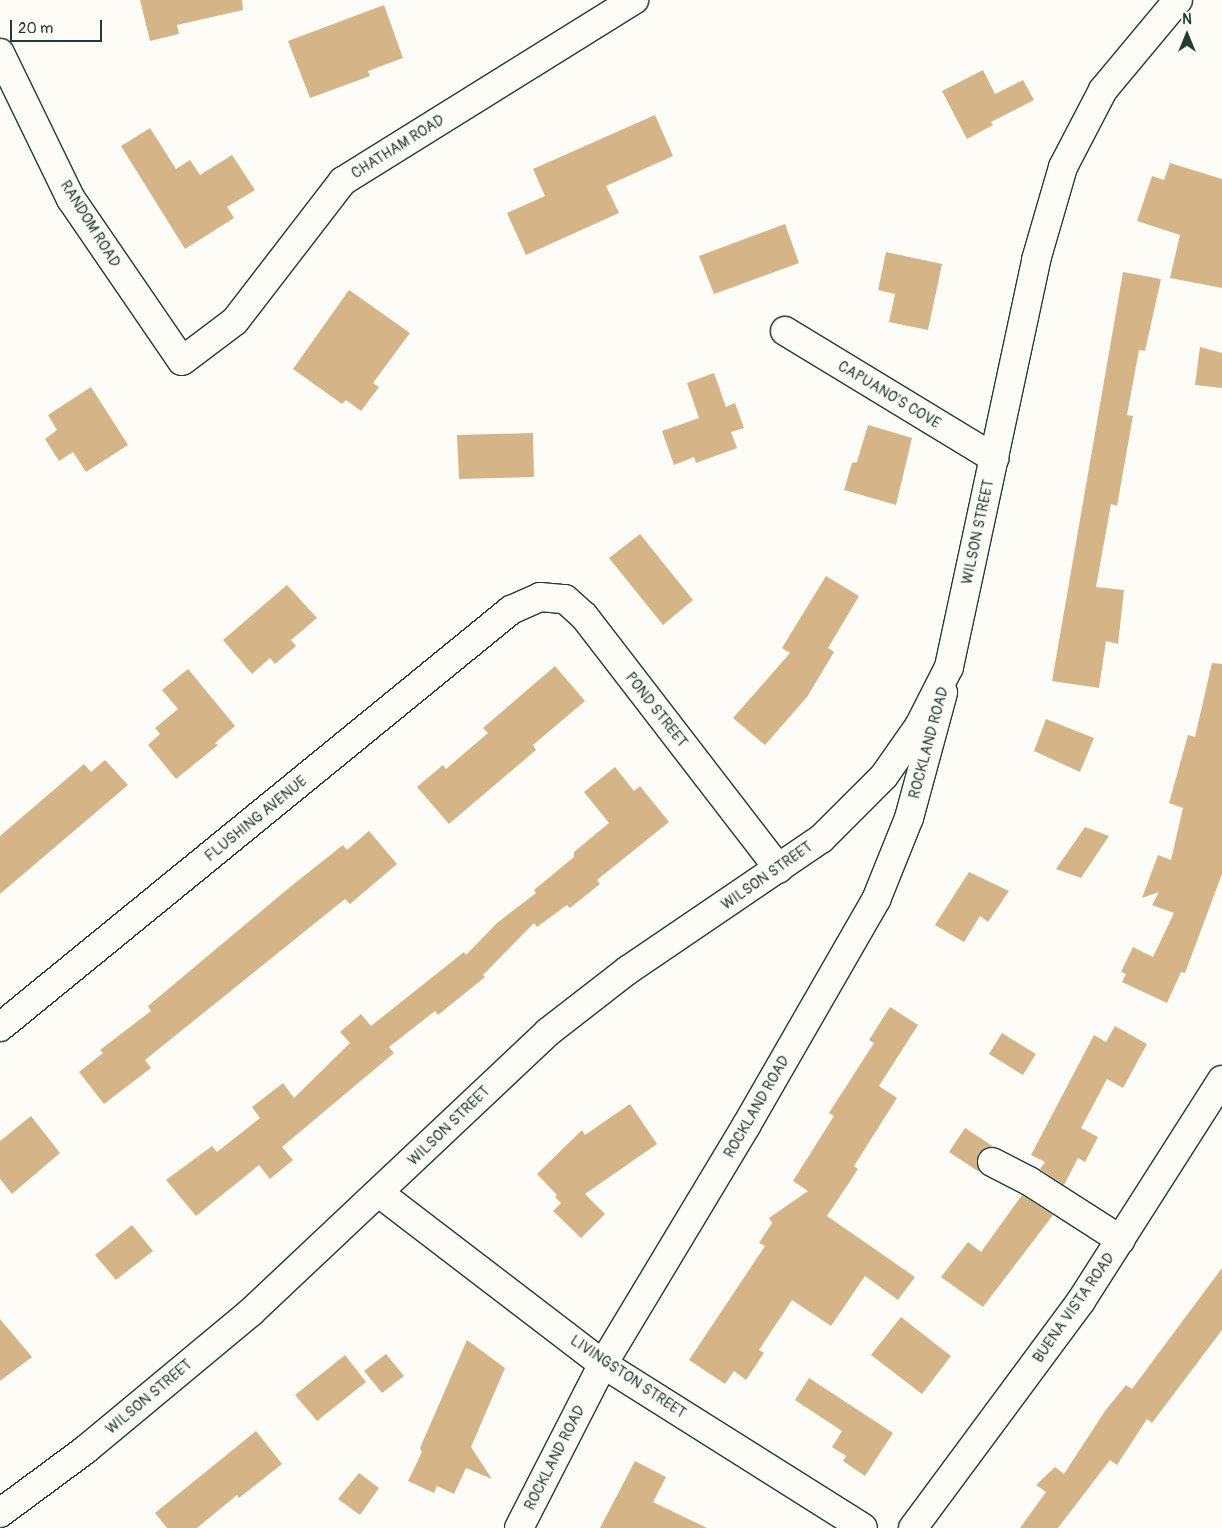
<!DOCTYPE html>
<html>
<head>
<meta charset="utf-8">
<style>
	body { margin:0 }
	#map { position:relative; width:1222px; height:1528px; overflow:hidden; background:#fdfcf7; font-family:Pangolin,sans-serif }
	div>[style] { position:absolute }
	.building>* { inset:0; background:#d5b588 }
	.roads { filter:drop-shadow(1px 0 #1f3d34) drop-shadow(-1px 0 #1f3d34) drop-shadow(0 1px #1f3d34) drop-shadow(0 -1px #1f3d34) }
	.minor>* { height:28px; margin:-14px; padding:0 14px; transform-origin:14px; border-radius:14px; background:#fdfcf7 }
	.major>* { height:28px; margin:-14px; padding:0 14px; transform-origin:14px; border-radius:14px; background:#fdfcf7 }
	span { translate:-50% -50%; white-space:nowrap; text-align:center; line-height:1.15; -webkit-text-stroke:4.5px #fdfcf7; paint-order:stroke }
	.street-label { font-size:15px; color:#1f3d34 }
	.north { position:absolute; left:1162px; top:10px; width:50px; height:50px; -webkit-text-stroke:4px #fdfcf7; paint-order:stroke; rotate:0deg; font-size:14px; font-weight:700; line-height:20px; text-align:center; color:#1f3d34 }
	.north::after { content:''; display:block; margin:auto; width:18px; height:22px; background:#1f3d34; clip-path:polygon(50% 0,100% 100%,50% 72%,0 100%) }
	.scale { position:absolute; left:10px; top:20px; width:92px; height:22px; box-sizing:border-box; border:2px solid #1f3d34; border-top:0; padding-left:6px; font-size:15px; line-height:18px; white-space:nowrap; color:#1f3d34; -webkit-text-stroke:4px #fdfcf7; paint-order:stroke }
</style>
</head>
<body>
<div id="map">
	<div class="building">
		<i style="clip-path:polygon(140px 0,242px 0,243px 10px,177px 25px,179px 34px,150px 41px)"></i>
		<i style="clip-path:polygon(384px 5px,403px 58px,368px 71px,370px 76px,310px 98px,288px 41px)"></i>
		<i style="clip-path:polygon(983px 70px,995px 94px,1023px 80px,1034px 100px,991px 122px,993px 125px,967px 139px,942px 91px)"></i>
		<i style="clip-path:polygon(655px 115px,673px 156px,606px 186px,619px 213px,526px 255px,507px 213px,545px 196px,533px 169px)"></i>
		<i style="clip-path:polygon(150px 128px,176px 169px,190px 160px,200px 175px,232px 155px,255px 190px,227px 207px,234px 218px,185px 249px,121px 146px)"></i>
		<i style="clip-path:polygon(1170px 163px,1222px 179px,1222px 288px,1170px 278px,1180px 235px,1137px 221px,1152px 176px,1164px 180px)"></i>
		<i style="clip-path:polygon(785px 224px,799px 263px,714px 294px,699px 256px)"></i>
		<i style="clip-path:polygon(886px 252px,942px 264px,928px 330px,889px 322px,895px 294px,878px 290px)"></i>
		<i style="clip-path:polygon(1123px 272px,1161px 279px,1145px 351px,1139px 350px,1127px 415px,1133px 416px,1117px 506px,1111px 504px,1096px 587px,1124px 590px,1118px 644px,1106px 641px,1099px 688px,1052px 681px)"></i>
		<i style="clip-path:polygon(349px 290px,410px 333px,373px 383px,379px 387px,361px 411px,346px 400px,342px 404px,293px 369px)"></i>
		<i style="clip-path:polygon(1200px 347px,1222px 353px,1222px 388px,1195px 385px)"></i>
		<i style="clip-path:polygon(714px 373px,726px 407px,735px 403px,744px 428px,731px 432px,737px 448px,696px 463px,694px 457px,674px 465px,662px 431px,699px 418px,687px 383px)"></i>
		<i style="clip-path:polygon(91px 387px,128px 445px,86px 472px,73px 452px,59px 461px,45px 439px,57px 430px,48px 415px)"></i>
		<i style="clip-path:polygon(868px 425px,912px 438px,896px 505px,844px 490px,852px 463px,857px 462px)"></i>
		<i style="clip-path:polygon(533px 433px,534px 477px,459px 479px,457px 435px)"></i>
		<i style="clip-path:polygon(640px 534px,693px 600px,663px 625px,609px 558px)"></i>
		<i style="clip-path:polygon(826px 576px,859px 596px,828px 648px,834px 652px,807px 697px,765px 745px,733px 718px,790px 653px,782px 648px)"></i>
		<i style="clip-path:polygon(287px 585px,317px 618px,291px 640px,296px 646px,275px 664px,270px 658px,252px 674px,223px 640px)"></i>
		<i style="clip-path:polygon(1212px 663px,1222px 664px,1222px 874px,1185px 973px,1181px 972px,1167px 1003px,1122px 982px,1126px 974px,1121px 972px,1133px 947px,1153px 957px,1174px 913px,1152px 905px,1159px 892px,1142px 898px,1158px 855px,1171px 860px,1183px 808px,1169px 803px,1188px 735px,1195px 737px)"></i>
		<i style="clip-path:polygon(555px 666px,585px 701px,533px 745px,536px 750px,449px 824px,417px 787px,443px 765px,446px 769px,488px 733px,483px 728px)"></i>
		<i style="clip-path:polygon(188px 669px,235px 726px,215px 743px,218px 745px,176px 779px,148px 745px,160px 734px,155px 728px,178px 709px,162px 690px)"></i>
		<i style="clip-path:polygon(1046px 719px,1094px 738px,1080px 772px,1034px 751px)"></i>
		<i style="clip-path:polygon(105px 760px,128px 785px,0 894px,0 836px,84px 764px,91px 772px)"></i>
		<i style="clip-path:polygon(615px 767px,634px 791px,640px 786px,669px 822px,597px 880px,600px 884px,570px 908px,567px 905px,537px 927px,534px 923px,483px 975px,485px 977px,438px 1015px,435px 1011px,389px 1047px,394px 1053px,282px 1147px,293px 1160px,270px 1179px,259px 1165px,196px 1216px,166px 1180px,212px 1146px,217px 1152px,260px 1118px,252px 1107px,283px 1083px,294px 1098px,350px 1043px,340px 1032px,361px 1014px,371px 1026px,464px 952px,466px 955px,497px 923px,536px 893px,534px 890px,574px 857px,574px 852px,609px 823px,584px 792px)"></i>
		<i style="clip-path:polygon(1085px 827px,1109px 836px,1081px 878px,1056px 869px)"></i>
		<i style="clip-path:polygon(369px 831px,397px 864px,350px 904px,345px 899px,145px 1060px,151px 1068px,104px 1104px,79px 1072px,103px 1053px,100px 1050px,151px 1011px,148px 1006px,290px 887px,343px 845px,347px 850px)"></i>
		<i style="clip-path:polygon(969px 872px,1009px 891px,988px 922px,980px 916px,964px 942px,935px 925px)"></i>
		<i style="clip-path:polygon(890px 1007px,918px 1025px,879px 1086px,897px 1098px,854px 1166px,858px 1169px,827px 1216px,915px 1277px,898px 1300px,865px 1276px,831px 1326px,792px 1300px,759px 1350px,764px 1353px,746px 1380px,734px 1371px,725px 1384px,689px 1360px,765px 1246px,759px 1243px,772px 1223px,769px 1218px,808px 1191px,793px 1181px,834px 1116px,829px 1113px,874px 1043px,869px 1040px)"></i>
		<i style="clip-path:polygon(1115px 1026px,1147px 1044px,1123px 1088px,1107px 1079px,1081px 1128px,1098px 1137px,1085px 1162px,1078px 1158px,1064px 1185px,1040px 1169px,1045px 1162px,1031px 1155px,1094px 1035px,1106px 1042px)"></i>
		<i style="clip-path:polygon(1002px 1033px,1036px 1054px,1023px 1075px,989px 1054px)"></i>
		<i style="clip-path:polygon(630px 1104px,657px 1144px,585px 1194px,605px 1214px,581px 1238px,553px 1211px,561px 1203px,555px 1197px,557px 1195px,537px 1174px,582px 1130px,585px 1135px)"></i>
		<i style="clip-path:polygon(31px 1116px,60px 1153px,12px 1194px,0 1179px,0 1141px)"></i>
		<i style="clip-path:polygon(965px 1128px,994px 1147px,984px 1149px,978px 1154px,979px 1172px,949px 1152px)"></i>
		<i style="clip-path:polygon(1022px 1195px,1053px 1215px,983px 1307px,941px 1277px,968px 1242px,981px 1252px)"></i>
		<i style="clip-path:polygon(132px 1225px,153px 1251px,116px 1280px,95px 1255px)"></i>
		<i style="clip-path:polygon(1222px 1268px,1222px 1330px,1152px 1423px,1147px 1419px,1117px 1465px,1110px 1460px,1058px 1528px,1020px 1528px,1046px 1492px,1036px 1485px,1055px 1467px,1064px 1474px,1105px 1411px,1126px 1385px,1132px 1389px)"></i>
		<i style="clip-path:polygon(901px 1317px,951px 1356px,922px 1394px,871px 1355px)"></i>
		<i style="clip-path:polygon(0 1319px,32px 1357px,0 1381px)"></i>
		<i style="clip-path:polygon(467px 1340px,505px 1368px,471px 1447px,492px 1479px,466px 1468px,454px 1494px,437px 1486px,434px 1493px,408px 1481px,422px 1452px,420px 1448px)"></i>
		<i style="clip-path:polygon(386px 1354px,404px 1376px,382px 1393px,364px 1371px)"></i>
		<i style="clip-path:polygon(345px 1355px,366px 1382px,317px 1421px,295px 1395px)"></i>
		<i style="clip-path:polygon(809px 1378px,893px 1433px,865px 1476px,843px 1461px,846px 1456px,832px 1447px,842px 1431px,795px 1400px)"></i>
		<i style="clip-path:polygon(256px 1431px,282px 1464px,239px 1498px,237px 1495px,197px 1528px,167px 1528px,155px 1513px)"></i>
		<i style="clip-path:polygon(635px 1461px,666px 1477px,653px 1502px,707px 1528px,600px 1528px)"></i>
		<i style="clip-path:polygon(359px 1473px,379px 1488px,360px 1515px,338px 1499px)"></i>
	</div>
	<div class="roads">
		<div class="minor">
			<i style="left:0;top:53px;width:162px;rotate:64.1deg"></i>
			<i style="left:71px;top:199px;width:196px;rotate:55.6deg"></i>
			<i style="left:182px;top:361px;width:66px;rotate:-37deg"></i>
			<i style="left:235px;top:321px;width:177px;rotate:-52.4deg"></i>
			<i style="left:343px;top:181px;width:343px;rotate:-31.9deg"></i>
			<i style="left:785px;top:331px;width:245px;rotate:31.3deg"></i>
			<i style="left:0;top:1027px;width:660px;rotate:-39.22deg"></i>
			<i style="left:511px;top:610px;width:32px;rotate:-24deg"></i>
			<i style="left:540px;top:597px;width:25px;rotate:5deg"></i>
			<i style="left:565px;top:599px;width:25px;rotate:42deg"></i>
			<i style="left:584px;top:616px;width:319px;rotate:52.4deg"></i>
			<i style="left:992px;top:1162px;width:42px;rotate:27.2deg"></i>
			<i style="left:1029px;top:1181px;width:109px;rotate:32.7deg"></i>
			<i style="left:379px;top:1193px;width:282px;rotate:37.4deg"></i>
			<i style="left:603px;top:1364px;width:307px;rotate:32.2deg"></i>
			<i style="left:519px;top:1528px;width:184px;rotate:-62.9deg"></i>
			<i style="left:603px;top:1364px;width:278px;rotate:-59deg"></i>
			<i style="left:746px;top:1126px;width:261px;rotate:-60.1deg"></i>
			<i style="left:876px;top:900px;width:88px;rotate:-68.1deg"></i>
			<i style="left:909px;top:818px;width:130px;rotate:-74.8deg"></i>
			<i style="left:913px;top:1528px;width:282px;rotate:-53.5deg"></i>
			<i style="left:1081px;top:1301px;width:262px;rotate:-57.5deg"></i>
		</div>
		<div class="major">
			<i style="left:0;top:1513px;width:106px;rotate:-36.5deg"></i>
			<i style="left:85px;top:1450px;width:216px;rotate:-39.7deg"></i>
			<i style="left:251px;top:1312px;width:408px;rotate:-43.3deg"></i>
			<i style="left:548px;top:1032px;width:101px;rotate:-37.8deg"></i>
			<i style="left:628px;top:970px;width:233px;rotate:-34.2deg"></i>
			<i style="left:821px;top:839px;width:89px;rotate:-45deg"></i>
			<i style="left:884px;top:776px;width:61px;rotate:-55deg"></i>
			<i style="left:919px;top:726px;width:66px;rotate:-63deg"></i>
			<i style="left:949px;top:667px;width:416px;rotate:-77.9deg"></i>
			<i style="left:1036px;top:260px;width:97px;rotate:-73.8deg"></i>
			<i style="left:1063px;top:167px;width:87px;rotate:-62.5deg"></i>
			<i style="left:1103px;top:90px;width:117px;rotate:-50.2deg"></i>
		</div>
	</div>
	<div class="street-label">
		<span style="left:398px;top:147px;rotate:-32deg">CHATHAM ROAD</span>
		<span style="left:90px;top:224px;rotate:58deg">RANDOM ROAD</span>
		<span style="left:889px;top:395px;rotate:31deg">CAPUANO'S COVE</span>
		<span style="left:978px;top:532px;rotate:-78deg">WILSON STREET</span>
		<span style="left:656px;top:710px;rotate:52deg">POND STREET</span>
		<span style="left:929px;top:743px;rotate:-75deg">ROCKLAND ROAD</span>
		<span style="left:256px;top:819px;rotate:-39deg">FLUSHING AVENUE</span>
		<span style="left:767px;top:876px;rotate:-35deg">WILSON STREET</span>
		<span style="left:757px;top:1107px;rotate:-60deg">ROCKLAND ROAD</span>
		<span style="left:449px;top:1126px;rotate:-44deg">WILSON STREET</span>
		<span style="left:1074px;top:1308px;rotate:-55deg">BUENA VISTA ROAD</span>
		<span style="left:628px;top:1377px;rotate:34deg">LIVINGSTON STREET</span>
		<span style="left:149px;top:1397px;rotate:-40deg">WILSON STREET</span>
		<span style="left:555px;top:1458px;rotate:-63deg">ROCKLAND ROAD</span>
	</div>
	<div class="north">N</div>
	<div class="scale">20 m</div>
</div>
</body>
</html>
